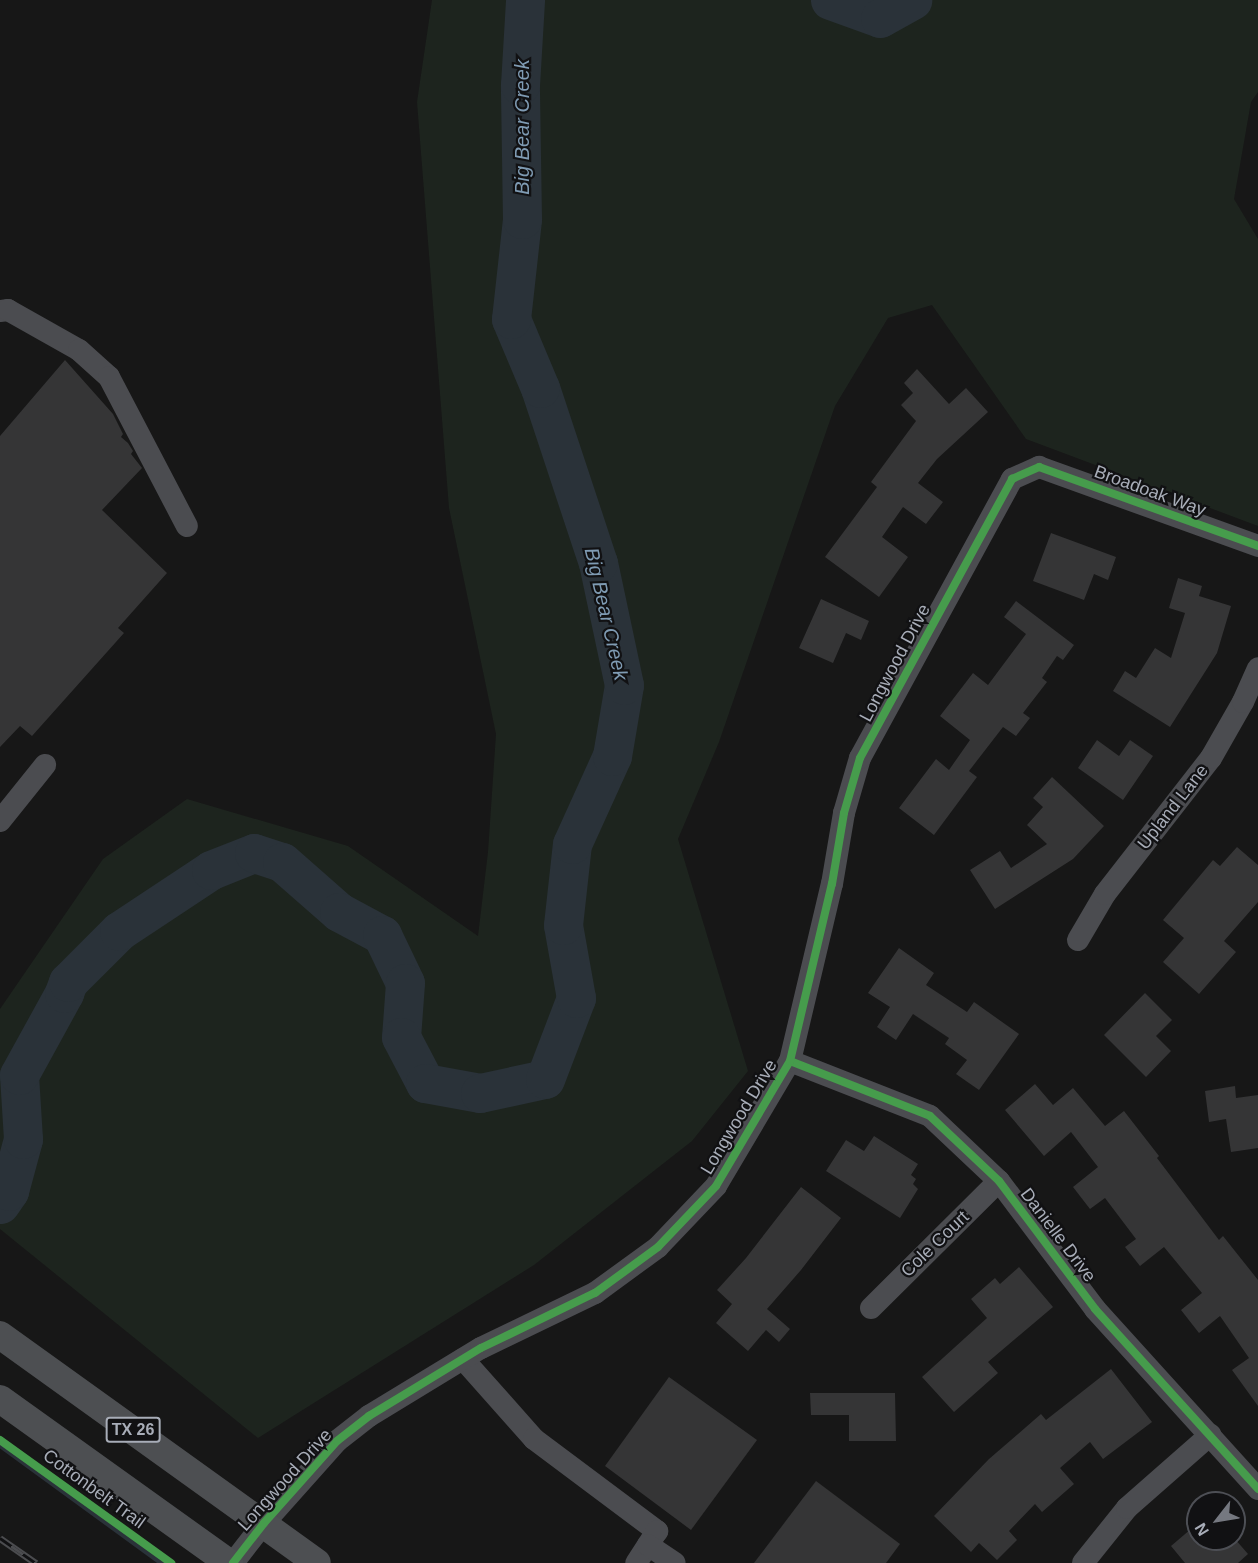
<!DOCTYPE html>
<html>
<head>
<meta charset="utf-8">
<style>
	body { margin:0 }
	#map { position:relative; width:1258px; height:1563px; overflow:hidden; background:#171717; font-family:Arial,sans-serif }
	div>[style] { position:absolute }
	.green>* { inset:0; background:#1d241e }
	.stream>* { height:7px; margin:-3.5px; padding:0 3.5px; transform-origin:3.5px; border-radius:3.5px; background:#2a3239 }
	.river>* { height:39px; margin:-19.5px; padding:0 19.5px; transform-origin:19.5px; border-radius:19.5px; background:#2a3239 }
	.building>* { inset:0; background:#353536 }
	.minor>* { height:22px; margin:-11px; padding:0 11px; transform-origin:11px; border-radius:11px; background:#4b4c50 }
	.major>* { height:28px; margin:-14px; padding:0 14px; transform-origin:14px; border-radius:14px; background:#4d4f52 }
	.rail>* { height:7px; margin-top:-3.5px; transform-origin:0; background:repeating-linear-gradient(90deg,#111113 0 14px,#4b4c4f 0 28px); box-sizing:border-box; border-block:2px solid #4b4c4f }
	.cycleway>* { height:8px; margin:-4px; padding:0 4px; transform-origin:4px; border-radius:4px; background:#469c4c }
	span { translate:-50% -50%; white-space:nowrap; text-align:center; line-height:1.15; -webkit-text-stroke:4.5px #111113; paint-order:stroke }
	.shield-label span { padding:2px 4px; background:#111113; border:2px solid; border-radius:4px; -webkit-text-stroke-width:0 }
	.shield-label { font-size:16px; color:#a8adb8; font-weight:700 }
	.street-label { font-size:18px; color:#a8adb8 }
	.water-label { font-size:20px; color:#7f9bb3; font-style:italic }
	.north { position:absolute; left:1186px; top:1491px; width:60px; height:60px; box-sizing:border-box; background:#111113; border:2px solid #4d4f55; border-radius:50%; rotate:239deg; font-size:16px; font-weight:700; line-height:24px; text-align:center; color:#a8adb8 }
	.north::after { content:''; display:block; margin:auto; width:21px; height:27px; background:#757880; clip-path:polygon(50% 0,100% 100%,50% 72%,0 100%) }
</style>
</head>
<body>
<div id="map">
	<div class="green">
		<i style="clip-path:polygon(432px 0,1258px 0,1258px 92px,1251px 102px,1234px 199px,1258px 239px,1258px 526px,1026px 439px,932px 305px,888px 318px,835px 406px,719px 742px,678px 839px,748px 1071px,692px 1141px,534px 1265px,258px 1438px,0 1229px,0 1009px,103px 859px,187px 799px,348px 846px,478px 936px,488px 852px,496px 734px,449px 508px,417px 102px)"></i>
	</div>
	<div class="stream">
		<i style="left:0;top:1444px;width:202px;rotate:36.1deg"></i>
	</div>
	<div class="river">
		<i style="left:830px;top:0;width:53px;rotate:19.8deg"></i>
		<i style="left:880px;top:18px;width:37px;rotate:-29deg"></i>
		<i style="left:0;top:1204px;width:16px;rotate:-55deg"></i>
		<i style="left:9px;top:1191px;width:54px;rotate:-74.9deg"></i>
		<i style="left:23px;top:1139px;width:64px;rotate:-93.6deg"></i>
		<i style="left:19px;top:1075px;width:94px;rotate:-61.2deg"></i>
		<i style="left:64px;top:993px;width:12px;rotate:-70deg"></i>
		<i style="left:68px;top:982px;width:72px;rotate:-45deg"></i>
		<i style="left:119px;top:931px;width:110px;rotate:-33.5deg"></i>
		<i style="left:211px;top:870px;width:46px;rotate:-21.6deg"></i>
		<i style="left:254px;top:853px;width:29px;rotate:18deg"></i>
		<i style="left:282px;top:862px;width:76px;rotate:41.3deg"></i>
		<i style="left:339px;top:912px;width:49px;rotate:28.1deg"></i>
		<i style="left:382px;top:935px;width:53px;rotate:64.4deg"></i>
		<i style="left:405px;top:983px;width:54px;rotate:94.2deg"></i>
		<i style="left:401px;top:1037px;width:52px;rotate:62.4deg"></i>
		<i style="left:425px;top:1083px;width:56px;rotate:10.3deg"></i>
		<i style="left:480px;top:1093px;width:66px;rotate:-12.2deg"></i>
		<i style="left:545px;top:1079px;width:87px;rotate:-69.1deg"></i>
		<i style="left:576px;top:998px;width:74px;rotate:-100.1deg"></i>
		<i style="left:563px;top:925px;width:81px;rotate:-83.7deg"></i>
		<i style="left:572px;top:844px;width:97px;rotate:-65.6deg"></i>
		<i style="left:612px;top:756px;width:72px;rotate:-80.4deg"></i>
		<i style="left:624px;top:685px;width:125px;rotate:-102deg"></i>
		<i style="left:598px;top:563px;width:184px;rotate:-108.3deg"></i>
		<i style="left:540px;top:388px;width:75px;rotate:-112.8deg"></i>
		<i style="left:511px;top:319px;width:101px;rotate:-83.7deg"></i>
		<i style="left:522px;top:219px;width:134px;rotate:-90.9deg"></i>
		<i style="left:520px;top:85px;width:85px;rotate:-86.6deg"></i>
	</div>
	<div class="building">
		<i style="clip-path:polygon(65px 360px,113px 414px,123px 434px,121px 437px,128px 443px,133px 451px,131px 454px,142px 468px,102px 510px,167px 573px,118px 628px,124px 633px,32px 736px,20px 726px,0 747px,0 436px)"></i>
		<i style="clip-path:polygon(917px 369px,949px 404px,966px 388px,988px 412px,937px 459px,918px 483px,943px 502px,926px 524px,903px 507px,882px 537px,908px 557px,879px 597px,825px 557px,877px 487px,871px 482px,916px 421px,901px 405px,913px 393px,904px 383px)"></i>
		<i style="clip-path:polygon(1051px 533px,1116px 557px,1108px 580px,1094px 574px,1084px 600px,1033px 581px)"></i>
		<i style="clip-path:polygon(1178px 578px,1202px 586px,1199px 596px,1231px 606px,1217px 653px,1170px 727px,1113px 691px,1125px 671px,1136px 678px,1155px 648px,1171px 658px,1185px 613px,1169px 608px)"></i>
		<i style="clip-path:polygon(821px 599px,869px 621px,861px 640px,846px 633px,833px 663px,799px 648px)"></i>
		<i style="clip-path:polygon(1016px 601px,1074px 645px,1063px 660px,1057px 656px,1042px 678px,1047px 682px,1023px 713px,1030px 718px,1016px 736px,1003px 727px,969px 771px,977px 777px,934px 835px,899px 808px,936px 759px,949px 770px,970px 740px,940px 716px,973px 673px,988px 685px,1026px 634px,1004px 617px)"></i>
		<i style="clip-path:polygon(1097px 740px,1119px 756px,1130px 740px,1153px 756px,1123px 800px,1078px 768px)"></i>
		<i style="clip-path:polygon(1052px 777px,1104px 826px,1073px 859px,995px 909px,970px 870px,1000px 851px,1011px 868px,1047px 844px,1027px 825px,1043px 807px,1033px 798px)"></i>
		<i style="clip-path:polygon(1237px 847px,1258px 865px,1258px 902px,1224px 941px,1236px 952px,1199px 994px,1163px 962px,1184px 938px,1163px 920px,1213px 860px,1220px 866px)"></i>
		<i style="clip-path:polygon(899px 948px,934px 973px,926px 985px,967px 1012px,974px 1002px,1019px 1034px,979px 1090px,956px 1074px,967px 1060px,945px 1044px,949px 1038px,913px 1014px,896px 1040px,877px 1027px,890px 1007px,868px 993px)"></i>
		<i style="clip-path:polygon(1145px 993px,1172px 1020px,1156px 1036px,1171px 1051px,1146px 1077px,1104px 1035px)"></i>
		<i style="clip-path:polygon(1035px 1084px,1053px 1105px,1073px 1088px,1105px 1126px,1124px 1111px,1159px 1156px,1157px 1158px,1219px 1240px,1223px 1236px,1258px 1280px,1258px 1406px,1232px 1370px,1249px 1358px,1220px 1316px,1199px 1333px,1181px 1310px,1202px 1293px,1164px 1247px,1140px 1266px,1125px 1247px,1136px 1239px,1105px 1198px,1090px 1209px,1073px 1187px,1098px 1167px,1071px 1132px,1044px 1156px,1005px 1110px)"></i>
		<i style="clip-path:polygon(1235px 1086px,1236px 1098px,1258px 1095px,1258px 1148px,1231px 1152px,1226px 1119px,1209px 1122px,1205px 1091px)"></i>
		<i style="clip-path:polygon(874px 1136px,918px 1164px,911px 1175px,916px 1179px,913px 1184px,918px 1189px,900px 1218px,826px 1171px,846px 1140px,864px 1151px)"></i>
		<i style="clip-path:polygon(801px 1187px,841px 1218px,801px 1270px,767px 1309px,790px 1329px,779px 1342px,766px 1330px,748px 1351px,716px 1323px,732px 1304px,717px 1290px,746px 1258px)"></i>
		<i style="clip-path:polygon(1019px 1267px,1053px 1307px,988px 1362px,998px 1373px,954px 1412px,922px 1377px,987px 1318px,971px 1299px,995px 1278px,1000px 1284px)"></i>
		<i style="clip-path:polygon(1111px 1369px,1152px 1422px,1103px 1459px,1090px 1442px,1060px 1468px,1074px 1484px,1042px 1512px,1035px 1504px,1009px 1531px,1017px 1540px,997px 1560px,979px 1543px,971px 1552px,934px 1516px,989px 1459px,1041px 1414px,1046px 1420px)"></i>
		<i style="clip-path:polygon(669px 1377px,757px 1440px,691px 1530px,605px 1466px)"></i>
		<i style="clip-path:polygon(810px 1393px,895px 1393px,896px 1441px,849px 1441px,849px 1415px,811px 1415px)"></i>
		<i style="clip-path:polygon(816px 1481px,900px 1544px,886px 1563px,754px 1563px)"></i>
		<i style="clip-path:polygon(1198px 1523px,1198px 1539px,1235px 1539px,1248px 1554px,1238px 1563px,1185px 1563px,1171px 1546px)"></i>
	</div>
	<div class="minor">
		<i style="left:0;top:311px;width:8px;rotate:-7deg"></i>
		<i style="left:8px;top:310px;width:81px;rotate:29.4deg"></i>
		<i style="left:79px;top:350px;width:40px;rotate:42deg"></i>
		<i style="left:109px;top:377px;width:168px;rotate:62.4deg"></i>
		<i style="left:0;top:821px;width:72px;rotate:-51.2deg"></i>
		<i style="left:1078px;top:940px;width:53px;rotate:-59.6deg"></i>
		<i style="left:1105px;top:894px;width:172px;rotate:-52.1deg"></i>
		<i style="left:1211px;top:758px;width:64px;rotate:-60.3deg"></i>
		<i style="left:1243px;top:702px;width:37px;rotate:-66deg"></i>
		<i style="left:790px;top:1061px;width:150px;rotate:21.4deg"></i>
		<i style="left:930px;top:1116px;width:95px;rotate:43.3deg"></i>
		<i style="left:999px;top:1181px;width:160px;rotate:53.1deg"></i>
		<i style="left:1095px;top:1309px;width:243px;rotate:47.8deg"></i>
		<i style="left:871px;top:1308px;width:180px;rotate:-44.8deg"></i>
		<i style="left:463px;top:1359px;width:107px;rotate:48.4deg"></i>
		<i style="left:534px;top:1439px;width:154px;rotate:36.8deg"></i>
		<i style="left:657px;top:1531px;width:38px;rotate:123deg"></i>
		<i style="left:648px;top:1545px;width:32px;rotate:34deg"></i>
		<i style="left:233px;top:1563px;width:51px;rotate:-52.2deg"></i>
		<i style="left:264px;top:1523px;width:110px;rotate:-48.3deg"></i>
		<i style="left:337px;top:1441px;width:41px;rotate:-38deg"></i>
		<i style="left:369px;top:1416px;width:131px;rotate:-31.3deg"></i>
		<i style="left:481px;top:1348px;width:127px;rotate:-25.8deg"></i>
		<i style="left:595px;top:1293px;width:78px;rotate:-36.1deg"></i>
		<i style="left:658px;top:1247px;width:84px;rotate:-46.4deg"></i>
		<i style="left:716px;top:1186px;width:145px;rotate:-59.4deg"></i>
		<i style="left:790px;top:1061px;width:182px;rotate:-76.7deg"></i>
		<i style="left:832px;top:884px;width:72px;rotate:-80.4deg"></i>
		<i style="left:844px;top:813px;width:57px;rotate:-73.8deg"></i>
		<i style="left:860px;top:758px;width:318px;rotate:-61.4deg"></i>
		<i style="left:1012px;top:479px;width:30px;rotate:-24deg"></i>
		<i style="left:1039px;top:467px;width:233px;rotate:19.8deg"></i>
		<i style="left:1083px;top:1563px;width:70px;rotate:-51.3deg"></i>
		<i style="left:1127px;top:1508px;width:111px;rotate:-41.3deg"></i>
	</div>
	<div class="major">
		<i style="left:0;top:1335px;width:390px;rotate:35.7deg"></i>
		<i style="left:0;top:1399px;width:282px;rotate:35.6deg"></i>
	</div>
	<div class="rail">
		<i style="left:0;top:1538px;width:44px;rotate:34.8deg"></i>
	</div>
	<div class="cycleway">
		<i style="left:790px;top:1061px;width:150px;rotate:21.4deg"></i>
		<i style="left:930px;top:1116px;width:95px;rotate:43.3deg"></i>
		<i style="left:999px;top:1181px;width:160px;rotate:53.1deg"></i>
		<i style="left:1095px;top:1309px;width:243px;rotate:47.8deg"></i>
		<i style="left:0;top:1440px;width:211px;rotate:35.7deg"></i>
		<i style="left:233px;top:1563px;width:51px;rotate:-52.2deg"></i>
		<i style="left:264px;top:1523px;width:110px;rotate:-48.3deg"></i>
		<i style="left:337px;top:1441px;width:41px;rotate:-38deg"></i>
		<i style="left:369px;top:1416px;width:131px;rotate:-31.3deg"></i>
		<i style="left:481px;top:1348px;width:127px;rotate:-25.8deg"></i>
		<i style="left:595px;top:1293px;width:78px;rotate:-36.1deg"></i>
		<i style="left:658px;top:1247px;width:84px;rotate:-46.4deg"></i>
		<i style="left:716px;top:1186px;width:145px;rotate:-59.4deg"></i>
		<i style="left:790px;top:1061px;width:182px;rotate:-76.7deg"></i>
		<i style="left:832px;top:884px;width:72px;rotate:-80.4deg"></i>
		<i style="left:844px;top:813px;width:57px;rotate:-73.8deg"></i>
		<i style="left:860px;top:758px;width:318px;rotate:-61.4deg"></i>
		<i style="left:1012px;top:479px;width:30px;rotate:-24deg"></i>
		<i style="left:1039px;top:467px;width:233px;rotate:19.8deg"></i>
	</div>
	<div class="shield-label">
		<span style="left:133px;top:1430px">TX 26</span>
	</div>
	<div class="street-label">
		<span style="left:1150px;top:491px;rotate:20deg">Broadoak Way</span>
		<span style="left:895px;top:663px;rotate:-62deg">Longwood Drive</span>
		<span style="left:1173px;top:807px;rotate:-52deg">Upland Lane</span>
		<span style="left:739px;top:1117px;rotate:-59deg">Longwood Drive</span>
		<span style="left:1058px;top:1235px;rotate:53deg">Danielle Drive</span>
		<span style="left:935px;top:1244px;rotate:-44deg">Cole Court</span>
		<span style="left:285px;top:1480px;rotate:-48deg">Longwood Drive</span>
		<span style="left:94px;top:1489px;rotate:36deg">Cottonbelt Trail</span>
	</div>
	<div class="water-label">
		<span style="left:522px;top:127px;rotate:-90deg">Big Bear Creek</span>
		<span style="left:606px;top:614px;rotate:77deg">Big Bear Creek</span>
	</div>
	<div class="north">N</div>
</div>
</body>
</html>
